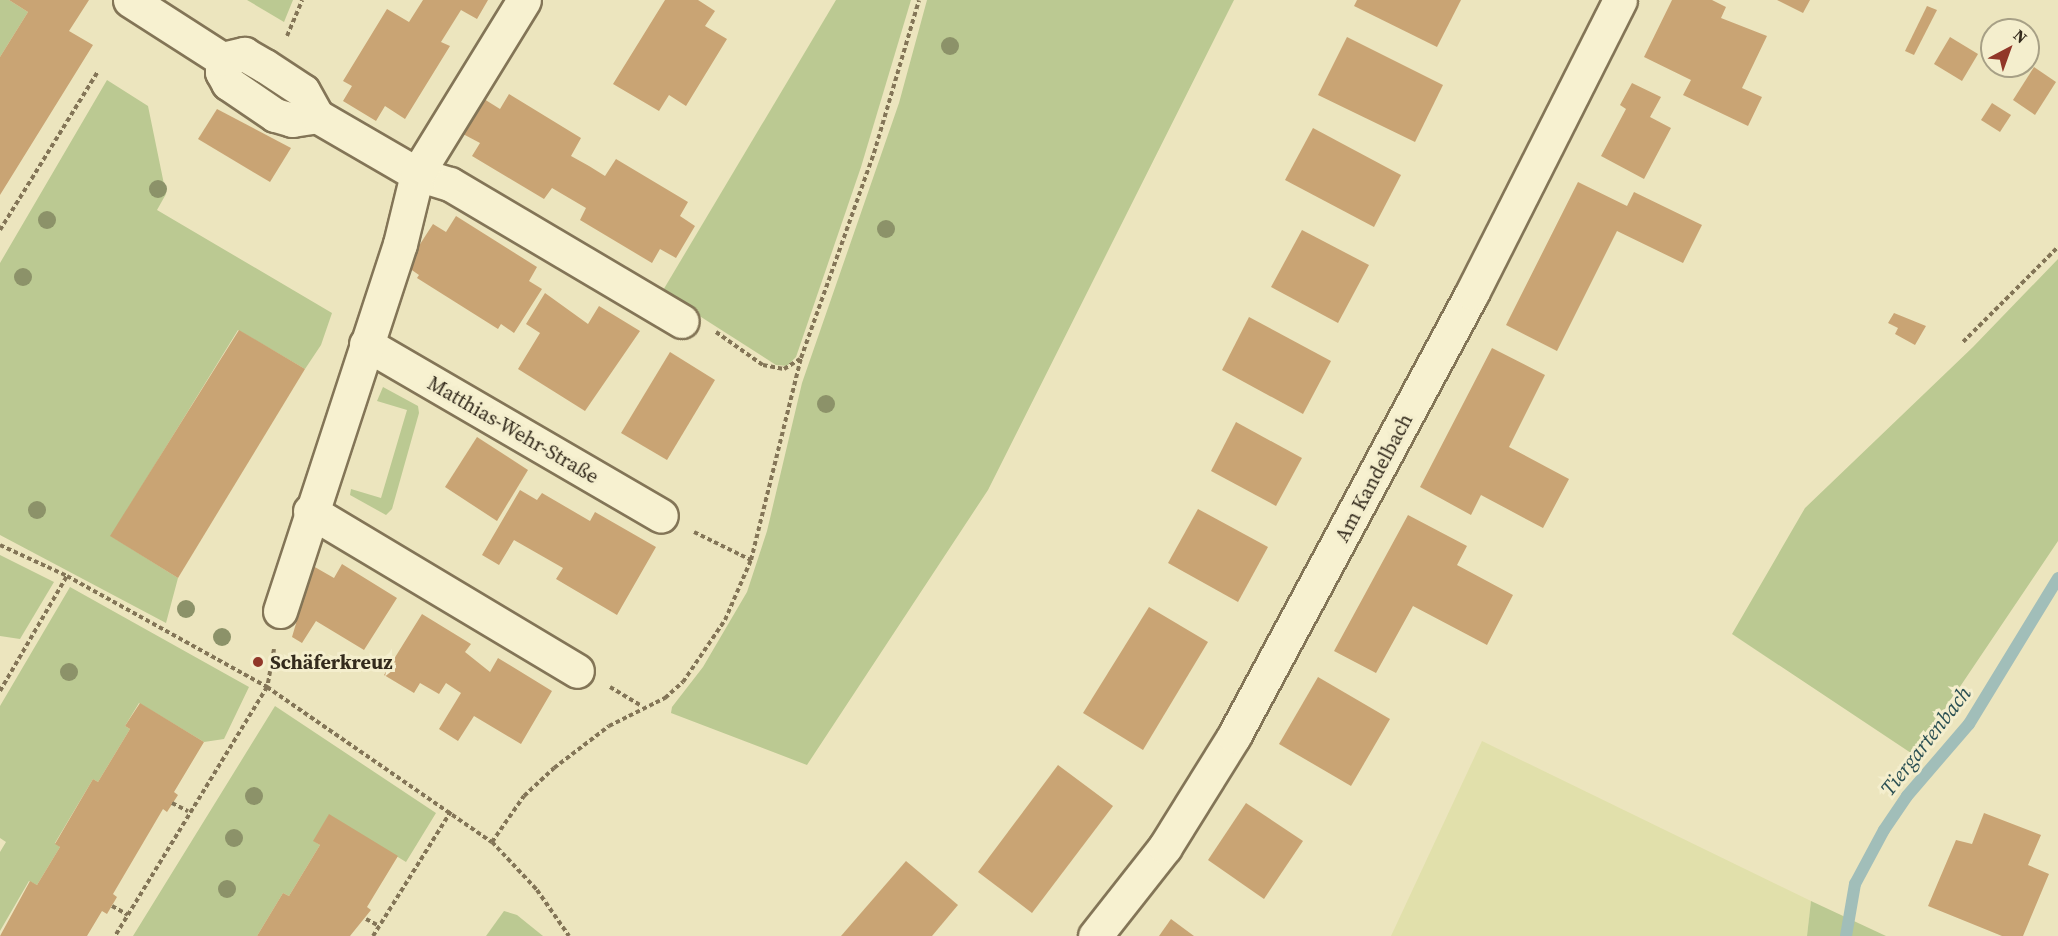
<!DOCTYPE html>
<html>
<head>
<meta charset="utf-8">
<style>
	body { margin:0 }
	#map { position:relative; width:2058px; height:936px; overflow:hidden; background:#ece5be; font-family:"Source Serif 4",serif }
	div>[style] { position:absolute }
	.farmland>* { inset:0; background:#e1e0ab }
	.green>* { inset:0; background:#bbc992 }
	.stream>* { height:12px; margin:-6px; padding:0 6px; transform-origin:6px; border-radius:6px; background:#a1beb9 }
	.building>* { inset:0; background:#c9a474 }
	.path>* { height:4px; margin-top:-2px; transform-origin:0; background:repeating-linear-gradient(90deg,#837557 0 4.5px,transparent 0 7.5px) }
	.roads { filter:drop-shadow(2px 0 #837557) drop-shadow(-2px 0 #837557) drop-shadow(0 2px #837557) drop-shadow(0 -2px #837557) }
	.minor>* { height:33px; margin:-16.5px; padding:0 16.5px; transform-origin:16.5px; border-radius:16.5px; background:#f7f1d0 }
	.trees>* { width:18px; height:18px; margin:-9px; border-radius:50%; background:#8c9269 }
	.dots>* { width:16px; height:16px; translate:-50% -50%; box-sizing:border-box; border:3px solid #f4eecd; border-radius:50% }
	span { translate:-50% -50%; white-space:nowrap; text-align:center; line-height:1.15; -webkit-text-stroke:6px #f4eecd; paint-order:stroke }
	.street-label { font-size:20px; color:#332a1c }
	.poi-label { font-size:20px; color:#332a1c; font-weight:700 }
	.left { translate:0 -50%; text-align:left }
	.water-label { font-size:21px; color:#2b5053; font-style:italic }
	.north { position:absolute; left:1980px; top:18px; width:60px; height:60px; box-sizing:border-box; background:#f4eecd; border:2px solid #a7a086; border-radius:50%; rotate:41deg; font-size:16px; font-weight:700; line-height:24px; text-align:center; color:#332a1c }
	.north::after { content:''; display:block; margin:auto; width:21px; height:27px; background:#913729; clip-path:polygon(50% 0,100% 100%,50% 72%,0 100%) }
</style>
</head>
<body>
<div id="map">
	<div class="farmland">
		<i style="clip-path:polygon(1482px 741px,1811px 901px,1807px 936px,1391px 936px)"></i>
	</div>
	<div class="green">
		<i style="clip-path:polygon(0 0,9px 0,28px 12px,0 57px)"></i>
		<i style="clip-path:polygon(247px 0,293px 0,284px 22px)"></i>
		<i style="clip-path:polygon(836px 0,911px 0,861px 167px,796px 357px,787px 366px,776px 365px,662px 292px)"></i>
		<i style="clip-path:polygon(927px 0,1234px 0,988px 490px,807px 765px,671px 713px,672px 707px,703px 667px,747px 592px,767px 531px,802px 383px,899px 103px)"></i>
		<i style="clip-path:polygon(107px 80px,148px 106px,166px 194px,157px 210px,332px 313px,321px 345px,305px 369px,238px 330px,111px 536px,178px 578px,166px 623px,0 535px,0 263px)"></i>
		<i style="clip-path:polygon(2058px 259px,2058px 541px,1914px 755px,1732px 634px,1805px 508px,1973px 347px)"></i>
		<i style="clip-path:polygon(383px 387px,418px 406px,419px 413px,392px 509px,386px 515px,350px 495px,351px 489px,381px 498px,407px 410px,377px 401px)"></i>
		<i style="clip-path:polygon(0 555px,54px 582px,20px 639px,0 636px)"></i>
		<i style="clip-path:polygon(70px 587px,249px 687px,224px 739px,204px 742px,139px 703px,125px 726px,130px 729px,98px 782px,93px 779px,55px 843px,60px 847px,37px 885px,29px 881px,0 931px,0 852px,6px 842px,0 838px,0 706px)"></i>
		<i style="clip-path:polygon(275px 706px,436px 813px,406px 862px,329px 815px,314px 841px,320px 845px,289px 896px,283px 893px,257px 936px,133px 936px)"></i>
		<i style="clip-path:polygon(1811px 901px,1886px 936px,1807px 936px)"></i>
		<i style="clip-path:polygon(504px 911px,517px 915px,543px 936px,486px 936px)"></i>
	</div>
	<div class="stream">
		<i style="left:1846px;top:936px;width:53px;rotate:-80.2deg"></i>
		<i style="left:1855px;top:884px;width:61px;rotate:-61.8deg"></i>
		<i style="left:1884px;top:830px;width:41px;rotate:-55.9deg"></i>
		<i style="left:1907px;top:796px;width:95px;rotate:-49.3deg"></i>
		<i style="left:1969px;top:724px;width:171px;rotate:-58.6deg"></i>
	</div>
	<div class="building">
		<i style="clip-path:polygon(9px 0,89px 0,69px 31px,93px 45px,0 195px,0 57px,28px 12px)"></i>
		<i style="clip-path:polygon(423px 0,488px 0,477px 19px,461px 10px,441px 42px,450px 46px,405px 119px,385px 106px,376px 121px,343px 101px,352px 86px,343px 81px,387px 9px,409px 22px)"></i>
		<i style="clip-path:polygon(665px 0,698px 0,715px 11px,705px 26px,727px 39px,686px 106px,669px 95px,659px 111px,613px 84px)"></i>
		<i style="clip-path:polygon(1357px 0,1461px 0,1437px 47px,1354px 6px)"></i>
		<i style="clip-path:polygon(1672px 0,1712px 0,1726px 7px,1721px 18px,1767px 36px,1742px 88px,1762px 97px,1748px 126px,1683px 95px,1691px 80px,1644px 57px)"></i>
		<i style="clip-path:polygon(1777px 0,1810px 0,1803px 13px)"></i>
		<i style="clip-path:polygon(1927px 6px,1937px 10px,1914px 55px,1905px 51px)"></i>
		<i style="clip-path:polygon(1347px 37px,1443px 85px,1415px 142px,1318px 95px)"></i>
		<i style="clip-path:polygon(1950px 37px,1978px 54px,1962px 81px,1934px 64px)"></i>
		<i style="clip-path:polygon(2034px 67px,2056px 82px,2035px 115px,2013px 100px)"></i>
		<i style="clip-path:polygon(1632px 83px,1661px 97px,1650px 117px,1671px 128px,1644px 179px,1601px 156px,1626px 109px,1620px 105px)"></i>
		<i style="clip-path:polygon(509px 94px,581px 138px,571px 156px,589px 166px,605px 176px,616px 159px,688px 202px,680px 216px,695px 226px,676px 258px,660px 249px,652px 263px,580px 220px,586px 208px,552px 188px,544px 199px,472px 156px,480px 143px,463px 134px,484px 99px,500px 109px)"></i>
		<i style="clip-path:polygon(1992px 103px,2011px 115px,2000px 132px,1981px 120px)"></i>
		<i style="clip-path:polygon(217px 109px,291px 148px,270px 182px,198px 139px)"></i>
		<i style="clip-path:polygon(1313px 128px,1401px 175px,1374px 227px,1285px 180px)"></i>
		<i style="clip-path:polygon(1578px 182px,1627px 206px,1634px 192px,1702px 225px,1683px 263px,1617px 231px,1557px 351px,1506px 325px)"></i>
		<i style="clip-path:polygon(456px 216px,537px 267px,529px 281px,542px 289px,514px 333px,501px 324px,498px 329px,417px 278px,419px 275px,406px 266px,433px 224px,446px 232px)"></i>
		<i style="clip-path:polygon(1302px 230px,1369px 265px,1338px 323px,1271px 287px)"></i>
		<i style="clip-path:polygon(545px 293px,588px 324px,599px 306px,640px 331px,585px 411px,518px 369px,540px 333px,526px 324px)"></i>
		<i style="clip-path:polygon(1894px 313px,1926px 326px,1915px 345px,1895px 334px,1898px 328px,1888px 323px)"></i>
		<i style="clip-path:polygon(1249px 317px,1331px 361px,1303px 414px,1222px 370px)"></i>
		<i style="clip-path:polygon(239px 330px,305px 369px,178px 578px,110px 536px)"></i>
		<i style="clip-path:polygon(1492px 348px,1545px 375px,1509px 447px,1569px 479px,1543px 528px,1481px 495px,1471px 515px,1420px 487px)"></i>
		<i style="clip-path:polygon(670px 352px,715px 380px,667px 460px,621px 433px)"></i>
		<i style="clip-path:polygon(1236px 422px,1302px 458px,1276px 506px,1211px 471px)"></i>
		<i style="clip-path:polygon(477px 437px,528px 470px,497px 521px,445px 487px)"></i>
		<i style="clip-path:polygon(520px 490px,537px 500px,542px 493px,590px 521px,595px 512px,656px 547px,617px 615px,556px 579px,563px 568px,514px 540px,499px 565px,482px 555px)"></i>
		<i style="clip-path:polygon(1198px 509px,1268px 547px,1238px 602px,1168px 563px)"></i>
		<i style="clip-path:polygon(1408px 515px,1467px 546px,1457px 565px,1513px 595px,1487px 645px,1413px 606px,1376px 673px,1334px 651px)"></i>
		<i style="clip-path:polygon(342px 564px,397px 598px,364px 650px,316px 621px,302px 643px,292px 637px,313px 566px,334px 578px)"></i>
		<i style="clip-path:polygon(1149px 607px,1208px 642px,1143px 750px,1083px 713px)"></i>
		<i style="clip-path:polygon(422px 614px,471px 644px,465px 652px,490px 672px,498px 658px,552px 691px,521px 744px,474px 716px,458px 741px,439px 729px,461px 693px,446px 683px,439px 694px,420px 683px,414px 693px,384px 675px)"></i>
		<i style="clip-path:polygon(1318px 677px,1390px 719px,1351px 786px,1279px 744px)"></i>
		<i style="clip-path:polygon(140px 703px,204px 742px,174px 792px,178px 795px,167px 812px,163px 809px,113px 894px,117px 897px,107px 914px,102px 911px,87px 936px,0 936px,30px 881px,37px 885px,60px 847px,55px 844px,93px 779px,98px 782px,130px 729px,125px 726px)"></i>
		<i style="clip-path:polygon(1058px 765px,1113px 806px,1032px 913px,978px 872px)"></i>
		<i style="clip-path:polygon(1246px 803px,1303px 841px,1264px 899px,1208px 860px)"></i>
		<i style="clip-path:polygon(1984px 813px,2041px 835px,2028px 865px,2049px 874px,2023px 936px,2002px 936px,1928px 906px,1956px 840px,1972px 844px)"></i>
		<i style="clip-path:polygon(329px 814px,398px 856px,367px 907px,371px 910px,350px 936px,257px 936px,283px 893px,289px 896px,320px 845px,313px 841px)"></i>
		<i style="clip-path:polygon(906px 861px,958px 905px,932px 936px,841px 936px)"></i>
		<i style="clip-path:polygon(1171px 919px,1194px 936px,1159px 936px)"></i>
	</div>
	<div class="path">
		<i style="left:287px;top:36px;width:39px;rotate:-67deg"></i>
		<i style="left:0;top:230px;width:185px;rotate:-58.3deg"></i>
		<i style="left:716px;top:332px;width:57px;rotate:35.1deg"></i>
		<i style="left:763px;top:365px;width:21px;rotate:11deg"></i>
		<i style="left:784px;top:369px;width:19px;rotate:-32deg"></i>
		<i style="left:1963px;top:342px;width:134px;rotate:-45deg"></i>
		<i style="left:694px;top:532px;width:64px;rotate:26.2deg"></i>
		<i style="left:0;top:545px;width:74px;rotate:24.8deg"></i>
		<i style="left:67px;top:576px;width:229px;rotate:29deg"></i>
		<i style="left:267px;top:687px;width:292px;rotate:121.4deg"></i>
		<i style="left:274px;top:649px;width:39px;rotate:100deg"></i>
		<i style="left:267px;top:687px;width:273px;rotate:34.6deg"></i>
		<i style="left:492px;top:842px;width:66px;rotate:46.8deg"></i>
		<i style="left:537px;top:890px;width:56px;rotate:55.2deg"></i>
		<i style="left:610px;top:687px;width:37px;rotate:31deg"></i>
		<i style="left:0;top:691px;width:133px;rotate:-59.8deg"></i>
		<i style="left:172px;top:803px;width:18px;rotate:27deg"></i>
		<i style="left:492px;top:842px;width:56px;rotate:-55.2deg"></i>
		<i style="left:524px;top:796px;width:41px;rotate:-43deg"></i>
		<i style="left:554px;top:768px;width:69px;rotate:-37.4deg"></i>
		<i style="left:609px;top:726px;width:63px;rotate:-26.6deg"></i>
		<i style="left:665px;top:698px;width:24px;rotate:-42deg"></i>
		<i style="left:683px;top:682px;width:75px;rotate:-55.9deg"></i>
		<i style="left:725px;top:620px;width:65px;rotate:-66.6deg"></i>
		<i style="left:751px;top:560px;width:208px;rotate:-76.1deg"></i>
		<i style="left:801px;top:358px;width:218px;rotate:-70.4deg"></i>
		<i style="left:874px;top:153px;width:159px;rotate:-73.6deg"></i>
		<i style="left:112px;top:906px;width:18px;rotate:29deg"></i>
		<i style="left:366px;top:919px;width:15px;rotate:28deg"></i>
		<i style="left:373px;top:936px;width:147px;rotate:-58deg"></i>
	</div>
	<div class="roads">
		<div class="minor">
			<i style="left:130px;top:0;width:109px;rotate:32.7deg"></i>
			<i style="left:222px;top:59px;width:13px;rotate:90deg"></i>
			<i style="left:222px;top:72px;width:13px;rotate:61deg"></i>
			<i style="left:228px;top:83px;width:57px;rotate:34.2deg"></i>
			<i style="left:275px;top:115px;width:18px;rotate:16deg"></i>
			<i style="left:292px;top:120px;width:25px;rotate:-9deg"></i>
			<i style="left:222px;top:59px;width:23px;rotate:-13deg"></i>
			<i style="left:244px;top:54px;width:24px;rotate:30deg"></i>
			<i style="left:265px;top:66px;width:45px;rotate:33.3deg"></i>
			<i style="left:303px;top:91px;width:29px;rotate:61deg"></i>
			<i style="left:317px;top:116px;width:116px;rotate:30.1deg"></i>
			<i style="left:417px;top:174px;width:34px;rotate:17deg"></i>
			<i style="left:450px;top:184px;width:269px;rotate:30.6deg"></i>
			<i style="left:366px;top:344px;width:341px;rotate:30.2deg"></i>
			<i style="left:310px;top:511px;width:311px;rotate:30.9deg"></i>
			<i style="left:280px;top:611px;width:386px;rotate:-71.9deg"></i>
			<i style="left:400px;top:244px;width:72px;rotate:-76.3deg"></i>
			<i style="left:417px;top:174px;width:204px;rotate:-58.4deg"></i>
			<i style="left:1095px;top:936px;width:113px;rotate:-51.8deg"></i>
			<i style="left:1165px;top:847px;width:131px;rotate:-58.1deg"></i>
			<i style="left:1234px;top:736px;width:503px;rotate:-61.75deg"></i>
			<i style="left:1472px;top:293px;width:328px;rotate:-63.2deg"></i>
		</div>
	</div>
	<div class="trees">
		<i style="left:950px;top:46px"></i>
		<i style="left:158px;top:189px"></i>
		<i style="left:47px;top:220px"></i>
		<i style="left:886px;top:229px"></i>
		<i style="left:23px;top:277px"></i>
		<i style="left:826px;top:404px"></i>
		<i style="left:37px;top:510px"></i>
		<i style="left:186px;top:609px"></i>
		<i style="left:222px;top:637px"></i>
		<i style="left:69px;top:672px"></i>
		<i style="left:254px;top:796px"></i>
		<i style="left:234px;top:838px"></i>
		<i style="left:227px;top:889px"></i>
	</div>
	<div class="dots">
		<i style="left:258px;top:662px;background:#913729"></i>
	</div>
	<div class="street-label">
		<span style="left:513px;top:430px;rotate:30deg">Matthias-Wehr-Straße</span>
		<span style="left:1374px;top:478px;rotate:-62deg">Am Kandelbach</span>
	</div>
	<div class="poi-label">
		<span class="left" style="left:270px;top:662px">Schäferkreuz</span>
	</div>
	<div class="water-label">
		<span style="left:1926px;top:741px;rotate:-52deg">Tiergartenbach</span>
	</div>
	<div class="north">N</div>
</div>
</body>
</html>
